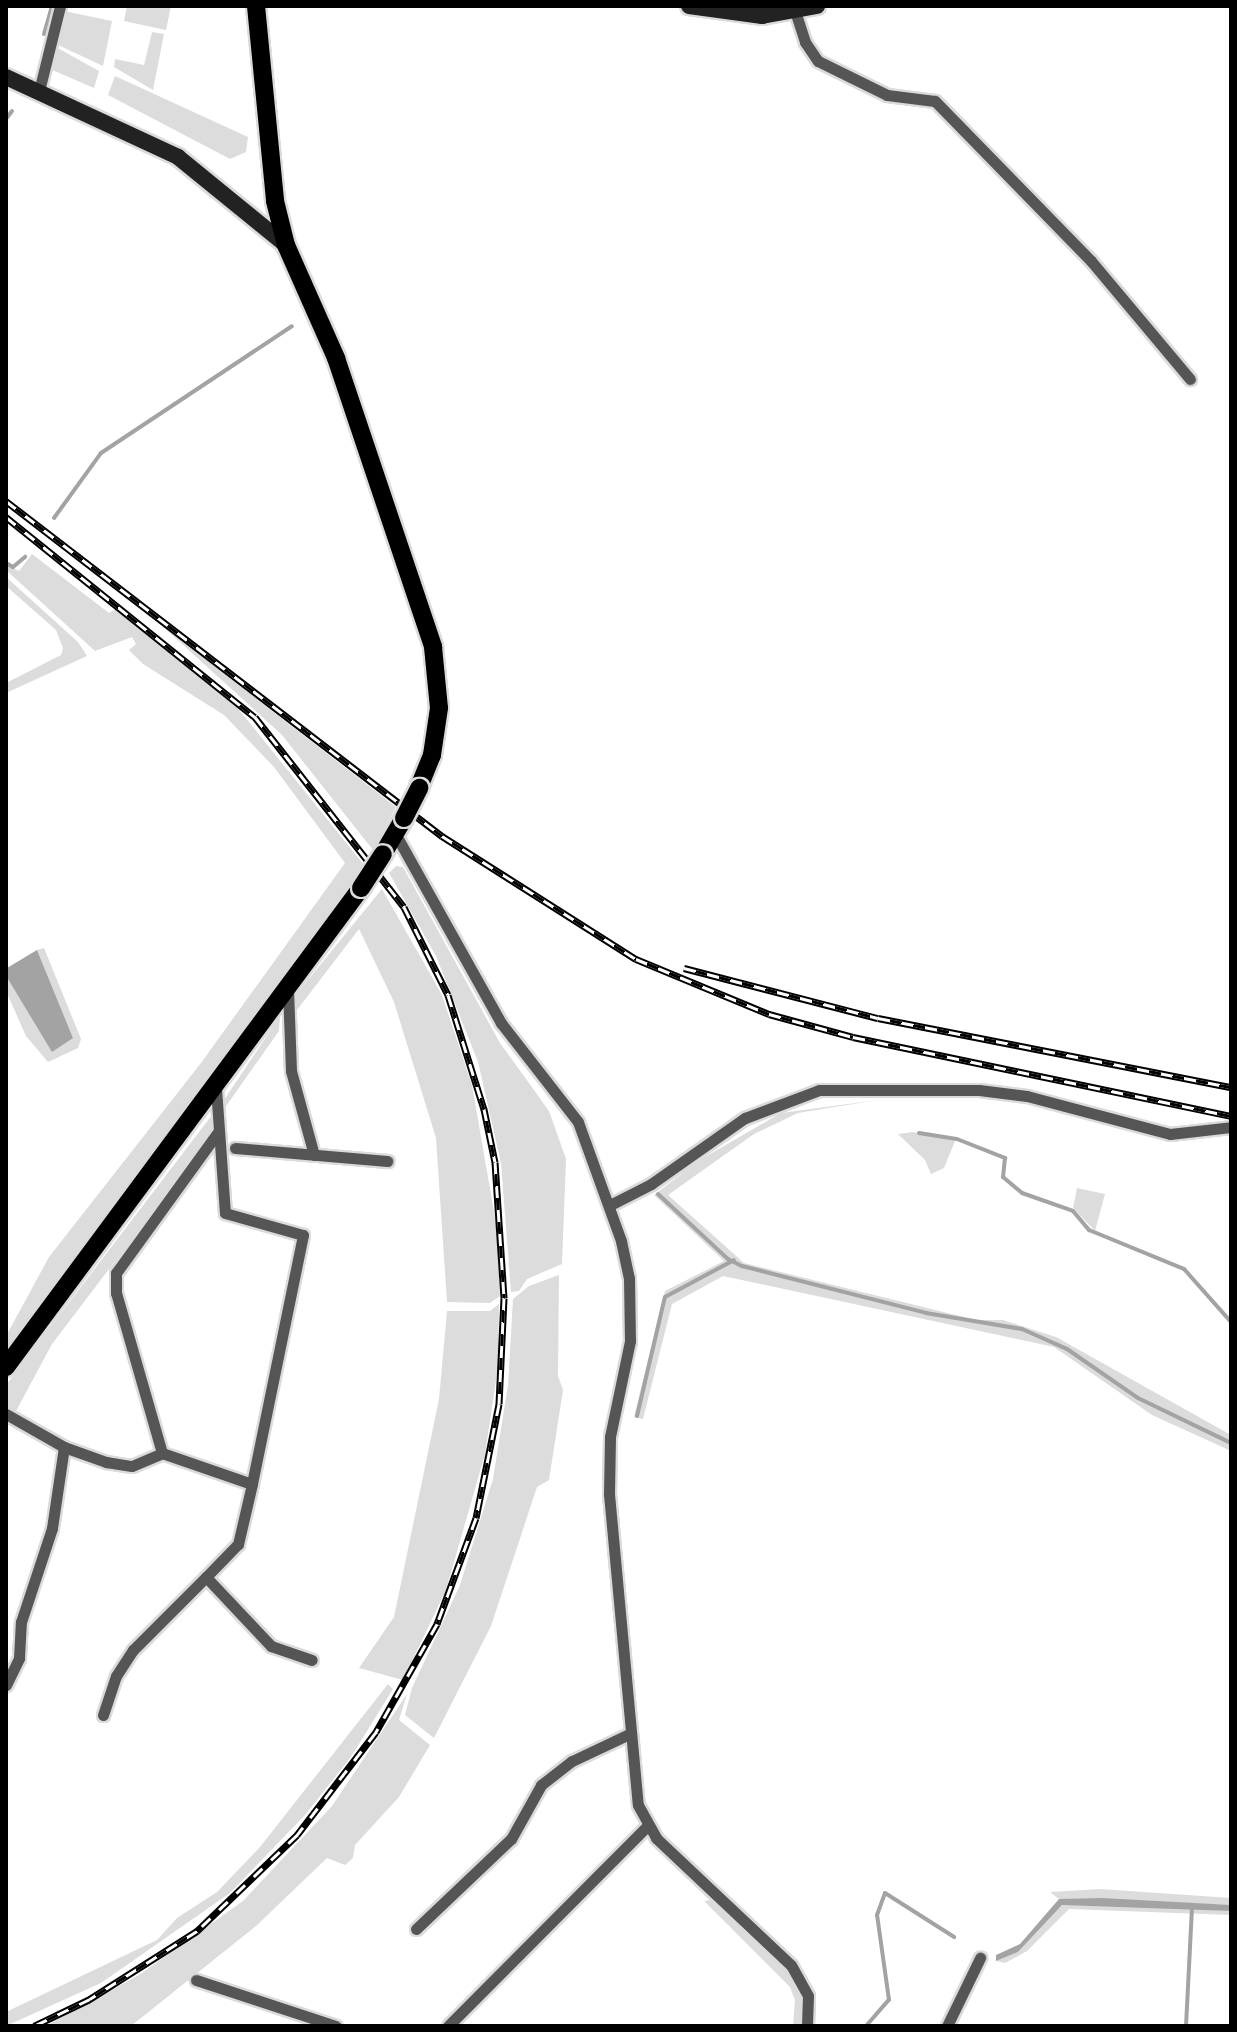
<!DOCTYPE html>
<html>
<head>
<meta charset="utf-8">
<style>
	body { margin:0 }
	#map { position:relative; width:1237px; height:2032px; overflow:hidden; background:#fff; font-family:Overpass,sans-serif }
	div>[style] { position:absolute }
	.green>* { inset:0; background:#dcdcdc }
	.water>* { inset:0; background:#a3a3a3 }
	.stream>* { height:4px; margin:-2px; padding:0 2px; transform-origin:2px; border-radius:2px; background:#a3a3a3 }
	.roads { filter:drop-shadow(2px 0 #dbdbdb) drop-shadow(-2px 0 #dbdbdb) drop-shadow(0 2px #dbdbdb) drop-shadow(0 -2px #dbdbdb) }
	.minor>* { height:11px; margin:-5.5px; padding:0 5.5px; transform-origin:5.5px; border-radius:5.5px; background:#555 }
	.secondary>* { height:16px; margin:-8px; padding:0 8px; transform-origin:8px; border-radius:8px; background:#222 }
	.primary>* { height:18px; margin:-9px; padding:0 9px; transform-origin:9px; border-radius:9px; background:#000 }
	.rail>* { height:7px; margin-top:-3.5px; transform-origin:0; background:repeating-linear-gradient(90deg,#fff 0 12px,#000 0 24px); box-sizing:border-box; border-block:2px solid #000 }
	.bridges { filter:drop-shadow(2px 0 #dbdbdb) drop-shadow(-2px 0 #dbdbdb) drop-shadow(0 2px #dbdbdb) drop-shadow(0 -2px #dbdbdb) }
	.primary-bridge>* { height:18px; margin:-9px; padding:0 9px; transform-origin:9px; border-radius:9px; background:#000 }
	span { translate:-50% -50%; white-space:nowrap; text-align:center; line-height:1.15; -webkit-text-stroke:8px #fff; paint-order:stroke }
	.frame { position:absolute; inset:0; border:8px solid #000; pointer-events:none }
</style>
</head>
<body>
<div id="map">
	<div class="green">
		<i style="clip-path:polygon(127px 6px,171px 6px,166px 30px,124px 21px)"></i>
		<i style="clip-path:polygon(64px 11px,112px 21px,103px 66px,56px 44px)"></i>
		<i style="clip-path:polygon(152px 32px,164px 34px,153px 90px,114px 67px,115px 59px,144px 65px)"></i>
		<i style="clip-path:polygon(54px 46px,99px 71px,94px 88px,50px 69px)"></i>
		<i style="clip-path:polygon(115px 76px,248px 137px,246px 152px,230px 159px,108px 95px)"></i>
		<i style="clip-path:polygon(32px 554px,109px 613px,116px 609px,236px 706px,364px 865px,221px 1065px,6px 1350px,6px 1336px,49px 1257px,201px 1063px,345px 863px,274px 767px,224px 715px,143px 664px,129px 650px,136px 644px,132px 637px,95px 651px,6px 570px,6px 565px,19px 571px)"></i>
		<i style="clip-path:polygon(6px 577px,78px 642px,87px 656px,6px 693px,6px 683px,61px 655px,63px 648px,56px 630px,6px 586px)"></i>
		<i style="clip-path:polygon(160px 624px,396px 807px,373px 850px,282px 735px)"></i>
		<i style="clip-path:polygon(396px 866px,403px 867px,500px 1043px,549px 1111px,566px 1159px,562px 1264px,527px 1279px,519px 1291px,511px 1292px,501px 1163px,478px 1062px,436px 956px,389px 873px)"></i>
		<i style="clip-path:polygon(382px 889px,442px 995px,472px 1085px,498px 1235px,500px 1296px,490px 1303px,447px 1302px,436px 1138px,394px 1002px,359px 929px,297px 1010px,289px 1033px,294px 997px)"></i>
		<i style="clip-path:polygon(44px 948px,81px 1039px,78px 1048px,48px 1062px,26px 1036px,6px 991px,7px 968px,8px 979px,73px 1038px,37px 950px)"></i>
		<i style="clip-path:polygon(280px 1016px,279px 1031px,224px 1109px,222px 1103px)"></i>
		<i style="clip-path:polygon(878px 1100px,798px 1113px,754px 1134px,668px 1195px,744px 1263px,976px 1320px,1003px 1320px,1056px 1337px,1231px 1435px,1231px 1451px,1152px 1415px,1054px 1347px,723px 1276px,672px 1304px,643px 1419px,634px 1417px,665px 1291px,724px 1261px,654px 1195px,698px 1161px,781px 1113px)"></i>
		<i style="clip-path:polygon(212px 1115px,214px 1131px,52px 1344px,15px 1413px,6px 1409px,6px 1385px)"></i>
		<i style="clip-path:polygon(913px 1132px,955px 1141px,944px 1168px,931px 1174px,925px 1160px,898px 1134px)"></i>
		<i style="clip-path:polygon(1077px 1188px,1105px 1194px,1095px 1231px,1073px 1208px)"></i>
		<i style="clip-path:polygon(559px 1275px,558px 1376px,563px 1390px,549px 1480px,537px 1487px,491px 1626px,434px 1738px,405px 1715px,412px 1688px,460px 1585px,493px 1479px,508px 1385px,513px 1299px,529px 1286px)"></i>
		<i style="clip-path:polygon(499px 1304px,498px 1367px,485px 1454px,446px 1590px,403px 1680px,359px 1668px,394px 1617px,439px 1399px,447px 1311px,490px 1311px)"></i>
		<i style="clip-path:polygon(388px 1684px,393px 1689px,351px 1757px,305px 1815px,230px 1893px,101px 1983px,6px 2026px,6px 2012px,157px 1940px,177px 1918px,217px 1892px,260px 1847px)"></i>
		<i style="clip-path:polygon(407px 1694px,399px 1720px,430px 1745px,399px 1797px,355px 1845px,353px 1858px,345px 1865px,327px 1858px,256px 1926px,131px 2026px,46px 2026px,139px 1975px,243px 1901px,332px 1806px)"></i>
		<i style="clip-path:polygon(1100px 1889px,1231px 1898px,1231px 1905px,1059px 1899px,1050px 1892px)"></i>
		<i style="clip-path:polygon(711px 1900px,790px 1975px,802px 2001px,800px 2026px,793px 2026px,795px 2000px,790px 1987px,704px 1901px)"></i>
		<i style="clip-path:polygon(1102px 1904px,1231px 1911px,1231px 1915px,1069px 1909px,1027px 1951px,1005px 1963px,996px 1961px,1018px 1952px,1062px 1905px)"></i>
	</div>
	<div class="water">
		<i style="clip-path:polygon(37px 950px,73px 1038px,52px 1052px,8px 979px,7px 968px)"></i>
		<i style="clip-path:polygon(1102px 1898px,1231px 1905px,1231px 1911px,1062px 1905px,1018px 1952px,996px 1961px,996px 1955px,1020px 1944px,1059px 1899px)"></i>
	</div>
	<div class="stream">
		<i style="left:44px;top:34px;width:29px;rotate:-74deg"></i>
		<i style="left:6px;top:119px;width:10px;rotate:-53deg"></i>
		<i style="left:54px;top:518px;width:80px;rotate:-54.1deg"></i>
		<i style="left:101px;top:453px;width:229px;rotate:-33.6deg"></i>
		<i style="left:6px;top:563px;width:8px;rotate:30deg"></i>
		<i style="left:13px;top:567px;width:16px;rotate:-40deg"></i>
		<i style="left:919px;top:1133px;width:38px;rotate:9deg"></i>
		<i style="left:957px;top:1139px;width:52px;rotate:21.6deg"></i>
		<i style="left:1005px;top:1158px;width:19px;rotate:96deg"></i>
		<i style="left:1003px;top:1177px;width:25px;rotate:40deg"></i>
		<i style="left:1022px;top:1193px;width:54px;rotate:19.4deg"></i>
		<i style="left:1073px;top:1211px;width:25px;rotate:50deg"></i>
		<i style="left:1089px;top:1230px;width:103px;rotate:22.3deg"></i>
		<i style="left:1184px;top:1269px;width:71px;rotate:48.4deg"></i>
		<i style="left:658px;top:1194px;width:96px;rotate:42.9deg"></i>
		<i style="left:728px;top:1259px;width:16px;rotate:27deg"></i>
		<i style="left:742px;top:1266px;width:190px;rotate:14.3deg"></i>
		<i style="left:926px;top:1313px;width:97px;rotate:9.5deg"></i>
		<i style="left:1022px;top:1329px;width:49px;rotate:24deg"></i>
		<i style="left:1067px;top:1349px;width:86px;rotate:34.6deg"></i>
		<i style="left:1138px;top:1398px;width:103px;rotate:25.8deg"></i>
		<i style="left:637px;top:1416px;width:122px;rotate:-76.8deg"></i>
		<i style="left:665px;top:1297px;width:78px;rotate:-28.2deg"></i>
		<i style="left:866px;top:2026px;width:35px;rotate:-49deg"></i>
		<i style="left:889px;top:2000px;width:86px;rotate:-98deg"></i>
		<i style="left:877px;top:1915px;width:23px;rotate:-70deg"></i>
		<i style="left:885px;top:1893px;width:82px;rotate:32.5deg"></i>
		<i style="left:1186px;top:2026px;width:117px;rotate:-87.1deg"></i>
	</div>
	<div class="roads">
		<div class="minor">
			<i style="left:795px;top:11px;width:33px;rotate:72deg"></i>
			<i style="left:805px;top:42px;width:23px;rotate:56deg"></i>
			<i style="left:818px;top:61px;width:77px;rotate:26.2deg"></i>
			<i style="left:887px;top:95px;width:48px;rotate:7.1deg"></i>
			<i style="left:935px;top:101px;width:223px;rotate:45.7deg"></i>
			<i style="left:1091px;top:261px;width:154px;rotate:50deg"></i>
			<i style="left:39px;top:91px;width:88px;rotate:-76.1deg"></i>
			<i style="left:396px;top:835px;width:215px;rotate:60.8deg"></i>
			<i style="left:501px;top:1023px;width:125px;rotate:52.1deg"></i>
			<i style="left:578px;top:1122px;width:127px;rotate:70.1deg"></i>
			<i style="left:621px;top:1241px;width:38px;rotate:78deg"></i>
			<i style="left:629px;top:1278px;width:63px;rotate:89.1deg"></i>
			<i style="left:630px;top:1341px;width:98px;rotate:101.8deg"></i>
			<i style="left:610px;top:1437px;width:57px;rotate:91deg"></i>
			<i style="left:609px;top:1494px;width:312px;rotate:84.7deg"></i>
			<i style="left:638px;top:1805px;width:38px;rotate:61deg"></i>
			<i style="left:656px;top:1838px;width:185px;rotate:43.3deg"></i>
			<i style="left:791px;top:1965px;width:35px;rotate:61deg"></i>
			<i style="left:808px;top:1996px;width:30px;rotate:92deg"></i>
			<i style="left:288px;top:989px;width:82px;rotate:87.9deg"></i>
			<i style="left:291px;top:1071px;width:87px;rotate:74.7deg"></i>
			<i style="left:216px;top:1088px;width:125px;rotate:85.9deg"></i>
			<i style="left:225px;top:1213px;width:81px;rotate:15.8deg"></i>
			<i style="left:303px;top:1235px;width:254px;rotate:101.6deg"></i>
			<i style="left:235px;top:1148px;width:153px;rotate:4.9deg"></i>
			<i style="left:610px;top:1205px;width:46px;rotate:-27.1deg"></i>
			<i style="left:651px;top:1184px;width:115px;rotate:-35.1deg"></i>
			<i style="left:745px;top:1118px;width:79px;rotate:-20.7deg"></i>
			<i style="left:819px;top:1090px;width:160px"></i>
			<i style="left:979px;top:1090px;width:48px;rotate:7.1deg"></i>
			<i style="left:1027px;top:1096px;width:148px;rotate:14.9deg"></i>
			<i style="left:1170px;top:1134px;width:61px;rotate:-6.5deg"></i>
			<i style="left:6px;top:1414px;width:67px;rotate:29.6deg"></i>
			<i style="left:64px;top:1447px;width:45px;rotate:19.7deg"></i>
			<i style="left:106px;top:1462px;width:26px;rotate:9deg"></i>
			<i style="left:132px;top:1466px;width:33px;rotate:-23deg"></i>
			<i style="left:162px;top:1453px;width:95px;rotate:19deg"></i>
			<i style="left:252px;top:1484px;width:62px;rotate:103.1deg"></i>
			<i style="left:238px;top:1544px;width:46px;rotate:134.1deg"></i>
			<i style="left:206px;top:1577px;width:95px;rotate:46.7deg"></i>
			<i style="left:271px;top:1646px;width:43px;rotate:18.9deg"></i>
			<i style="left:162px;top:1453px;width:166px;rotate:-106deg"></i>
			<i style="left:116px;top:1293px;width:20px;rotate:-90deg"></i>
			<i style="left:116px;top:1273px;width:174px;rotate:-54.1deg"></i>
			<i style="left:6px;top:1685px;width:30px;rotate:-64deg"></i>
			<i style="left:19px;top:1658px;width:36px;rotate:-87deg"></i>
			<i style="left:21px;top:1622px;width:99px;rotate:-71.7deg"></i>
			<i style="left:52px;top:1528px;width:82px;rotate:-81.6deg"></i>
			<i style="left:103px;top:1715px;width:41px;rotate:-71.6deg"></i>
			<i style="left:116px;top:1676px;width:31px;rotate:-57deg"></i>
			<i style="left:133px;top:1650px;width:103px;rotate:-45deg"></i>
			<i style="left:416px;top:1929px;width:131px;rotate:-43.5deg"></i>
			<i style="left:511px;top:1839px;width:62px;rotate:-60.9deg"></i>
			<i style="left:541px;top:1785px;width:39px;rotate:-38deg"></i>
			<i style="left:572px;top:1761px;width:63px;rotate:-25.3deg"></i>
			<i style="left:196px;top:1980px;width:147px;rotate:18.2deg"></i>
			<i style="left:448px;top:2026px;width:281px;rotate:-45.1deg"></i>
			<i style="left:947px;top:2026px;width:76px;rotate:-64.1deg"></i>
		</div>
		<div class="secondary">
			<i style="left:689px;top:6px;width:74px;rotate:7.8deg"></i>
			<i style="left:762px;top:16px;width:56px;rotate:-10.3deg"></i>
			<i style="left:6px;top:77px;width:190px;rotate:24.9deg"></i>
			<i style="left:178px;top:157px;width:139px;rotate:39.2deg"></i>
		</div>
		<div class="primary">
			<i style="left:256px;top:6px;width:196px;rotate:84.4deg"></i>
			<i style="left:275px;top:201px;width:45px;rotate:76deg"></i>
			<i style="left:286px;top:245px;width:124px;rotate:66.1deg"></i>
			<i style="left:336px;top:358px;width:305px;rotate:71.4deg"></i>
			<i style="left:433px;top:647px;width:61px;rotate:84.4deg"></i>
			<i style="left:439px;top:708px;width:48px;rotate:98.5deg"></i>
			<i style="left:432px;top:755px;width:35px;rotate:112deg"></i>
			<i style="left:383px;top:854px;width:42px;rotate:-59.7deg"></i>
			<i style="left:6px;top:1367px;width:596px;rotate:-53.46deg"></i>
		</div>
	</div>
	<div class="rail">
		<i style="left:6px;top:501px;width:550px;rotate:37.54deg"></i>
		<i style="left:442px;top:836px;width:230px;rotate:32.4deg"></i>
		<i style="left:636px;top:959px;width:144px;rotate:22.5deg"></i>
		<i style="left:769px;top:1014px;width:87px;rotate:15.3deg"></i>
		<i style="left:853px;top:1037px;width:386px;rotate:11.8deg"></i>
		<i style="left:6px;top:517px;width:319px;rotate:38.8deg"></i>
		<i style="left:255px;top:717px;width:241px;rotate:51.9deg"></i>
		<i style="left:404px;top:907px;width:98px;rotate:63.4deg"></i>
		<i style="left:448px;top:995px;width:120px;rotate:72.5deg"></i>
		<i style="left:484px;top:1109px;width:54px;rotate:78.3deg"></i>
		<i style="left:495px;top:1162px;width:136px;rotate:86.2deg"></i>
		<i style="left:504px;top:1298px;width:106px;rotate:92.7deg"></i>
		<i style="left:499px;top:1404px;width:116px;rotate:101.4deg"></i>
		<i style="left:476px;top:1518px;width:113px;rotate:110.2deg"></i>
		<i style="left:437px;top:1624px;width:124px;rotate:119.5deg"></i>
		<i style="left:376px;top:1732px;width:130px;rotate:127.5deg"></i>
		<i style="left:297px;top:1835px;width:139px;rotate:136.2deg"></i>
		<i style="left:197px;top:1931px;width:127px;rotate:147.6deg"></i>
		<i style="left:90px;top:1999px;width:62px;rotate:154.3deg"></i>
		<i style="left:684px;top:968px;width:200px;rotate:14.5deg"></i>
		<i style="left:878px;top:1018px;width:360px;rotate:11.1deg"></i>
	</div>
	<div class="bridges">
		<div class="primary-bridge">
			<i style="left:404px;top:818px;width:34px;rotate:-63deg"></i>
			<i style="left:361px;top:888px;width:40px;rotate:-57.1deg"></i>
		</div>
	</div>
	<div class="frame"></div>
</div>
</body>
</html>
